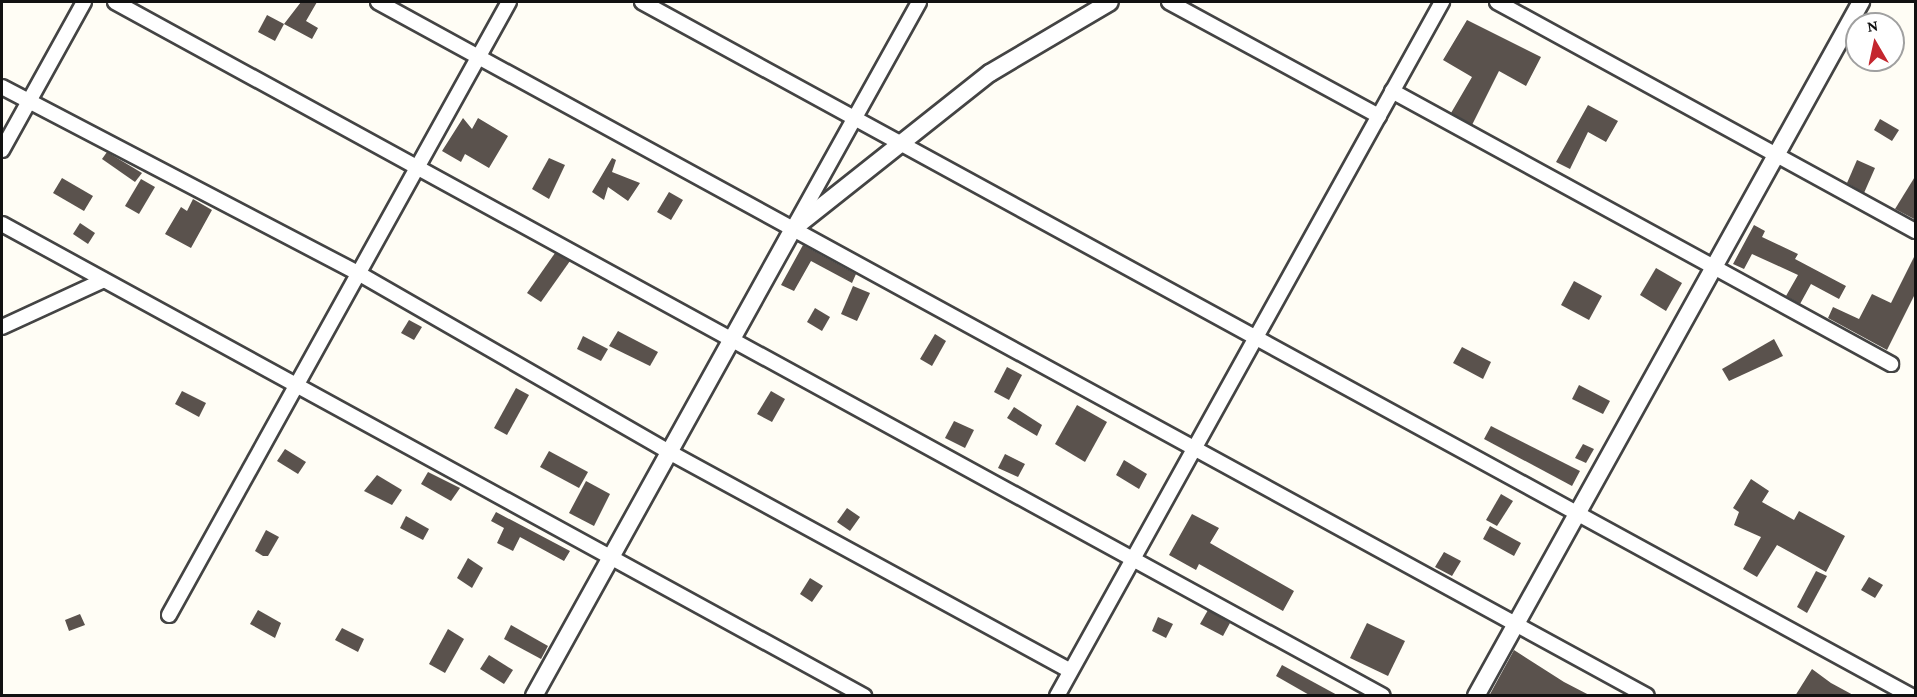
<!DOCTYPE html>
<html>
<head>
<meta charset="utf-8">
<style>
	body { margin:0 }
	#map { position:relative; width:1917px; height:697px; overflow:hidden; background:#fffdf5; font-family:"Crimson Pro",serif }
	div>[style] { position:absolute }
	.building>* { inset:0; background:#5a524d }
	.roads { filter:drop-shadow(2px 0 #444) drop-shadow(-2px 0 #444) drop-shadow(0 2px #444) drop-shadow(0 -2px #444) }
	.minor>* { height:14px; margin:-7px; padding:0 7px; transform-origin:7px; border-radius:7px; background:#fff }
	.tertiary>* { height:16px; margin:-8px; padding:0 8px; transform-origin:8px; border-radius:8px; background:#fff }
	span { translate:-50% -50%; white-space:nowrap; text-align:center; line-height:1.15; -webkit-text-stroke:6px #fff; paint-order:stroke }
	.frame { position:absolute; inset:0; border:3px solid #111; pointer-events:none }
	.north { position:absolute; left:1845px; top:12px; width:60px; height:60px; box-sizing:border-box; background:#fff; border:2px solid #a0a0a0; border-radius:50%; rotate:351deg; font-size:16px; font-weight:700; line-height:24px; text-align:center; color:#111 }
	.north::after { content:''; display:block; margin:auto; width:21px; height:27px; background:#c4262e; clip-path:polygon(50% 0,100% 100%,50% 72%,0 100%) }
</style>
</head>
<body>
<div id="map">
	<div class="building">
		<i style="clip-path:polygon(301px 2px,317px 2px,306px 21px,318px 28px,312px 39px,284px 24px)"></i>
		<i style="clip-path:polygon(267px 15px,284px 24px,275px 41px,258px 32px)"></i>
		<i style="clip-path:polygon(1467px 20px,1541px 57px,1526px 86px,1499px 71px,1472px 125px,1451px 113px,1472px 77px,1443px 60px)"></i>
		<i style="clip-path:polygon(1588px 105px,1618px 121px,1606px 142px,1588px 132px,1570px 169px,1556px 162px)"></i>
		<i style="clip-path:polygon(463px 118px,472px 129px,478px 118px,508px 136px,489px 168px,465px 154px,461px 162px,442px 151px)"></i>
		<i style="clip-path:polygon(1880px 119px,1899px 130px,1892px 141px,1874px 130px)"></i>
		<i style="clip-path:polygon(107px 152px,142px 173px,135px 182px,102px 159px)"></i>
		<i style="clip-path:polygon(549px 158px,565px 165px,549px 199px,532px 189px)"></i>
		<i style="clip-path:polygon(612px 158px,616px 160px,612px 172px,640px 183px,628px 201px,608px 187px,604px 200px,592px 192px)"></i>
		<i style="clip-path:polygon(1857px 160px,1875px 168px,1864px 193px,1847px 183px)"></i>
		<i style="clip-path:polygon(1916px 175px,1916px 220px,1895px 209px)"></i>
		<i style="clip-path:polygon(62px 178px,93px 196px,84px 211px,53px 193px)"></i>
		<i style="clip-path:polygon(141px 179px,155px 187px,139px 214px,125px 206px)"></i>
		<i style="clip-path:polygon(669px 192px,683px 200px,671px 220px,657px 212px)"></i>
		<i style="clip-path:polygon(193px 199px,212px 210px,191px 248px,165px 234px,181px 207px,187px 211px)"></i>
		<i style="clip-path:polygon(80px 223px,95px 233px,88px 244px,73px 234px)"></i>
		<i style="clip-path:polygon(1754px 225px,1765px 231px,1762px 237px,1798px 254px,1795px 259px,1846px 286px,1839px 299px,1811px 284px,1800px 304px,1786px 296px,1798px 275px,1752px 254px,1744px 269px,1733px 264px)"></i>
		<i style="clip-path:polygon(803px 245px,856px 274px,852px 283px,811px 261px,794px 291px,781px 285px)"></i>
		<i style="clip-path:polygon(555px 253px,570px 261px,541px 302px,527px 293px)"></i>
		<i style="clip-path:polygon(1916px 253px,1916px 292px,1887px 350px,1828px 318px,1833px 307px,1859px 319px,1872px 294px,1891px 303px)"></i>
		<i style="clip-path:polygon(1656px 268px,1682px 283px,1666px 311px,1640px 295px)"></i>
		<i style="clip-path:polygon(1574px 281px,1602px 296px,1589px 320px,1561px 305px)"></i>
		<i style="clip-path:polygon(853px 286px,870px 293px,857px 321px,841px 314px)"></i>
		<i style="clip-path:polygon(815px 308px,830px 317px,822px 331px,807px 322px)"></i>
		<i style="clip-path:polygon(409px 320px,422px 327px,414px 340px,401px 333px)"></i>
		<i style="clip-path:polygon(618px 331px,658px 352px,650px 366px,609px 346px)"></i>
		<i style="clip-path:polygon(935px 334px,946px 341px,932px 366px,920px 359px)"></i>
		<i style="clip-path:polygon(583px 336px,608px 349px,601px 361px,577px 349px)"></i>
		<i style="clip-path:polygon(1774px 339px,1783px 356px,1729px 381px,1722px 369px)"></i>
		<i style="clip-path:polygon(1462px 347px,1491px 362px,1483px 379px,1453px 363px)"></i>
		<i style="clip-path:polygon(1007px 367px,1022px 375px,1009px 400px,994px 392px)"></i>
		<i style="clip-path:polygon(1579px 385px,1610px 401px,1603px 414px,1572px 399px)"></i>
		<i style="clip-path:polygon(516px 388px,529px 395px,507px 435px,494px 428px)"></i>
		<i style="clip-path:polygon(182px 391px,206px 403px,199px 417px,175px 404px)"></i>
		<i style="clip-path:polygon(771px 391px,785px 399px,772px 422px,757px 414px)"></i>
		<i style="clip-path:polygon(1077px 405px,1107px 422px,1085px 462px,1055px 444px)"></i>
		<i style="clip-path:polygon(1014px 407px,1042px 425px,1037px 436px,1007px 418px)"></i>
		<i style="clip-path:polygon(954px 421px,974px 430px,965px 448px,945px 438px)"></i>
		<i style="clip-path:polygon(1491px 426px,1580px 471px,1572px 486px,1484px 439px)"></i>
		<i style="clip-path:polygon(1583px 444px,1594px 449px,1586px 463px,1575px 458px)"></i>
		<i style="clip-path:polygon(285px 449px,306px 462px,298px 474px,277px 461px)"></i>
		<i style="clip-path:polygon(549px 451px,588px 472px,579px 488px,540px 467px)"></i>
		<i style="clip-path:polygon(1005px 454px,1025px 464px,1018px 477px,998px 468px)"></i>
		<i style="clip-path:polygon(1124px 460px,1147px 474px,1139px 489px,1116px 475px)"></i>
		<i style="clip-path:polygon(428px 472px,460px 488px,451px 501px,421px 484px)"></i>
		<i style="clip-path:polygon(377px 475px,402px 490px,392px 505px,364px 491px)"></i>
		<i style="clip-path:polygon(1751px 479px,1769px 491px,1762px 502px,1794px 520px,1799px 511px,1845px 536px,1826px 572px,1777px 545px,1757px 577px,1743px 569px,1761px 537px,1734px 525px,1739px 512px,1733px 508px)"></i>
		<i style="clip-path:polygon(586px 481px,610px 494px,594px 526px,569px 513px)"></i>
		<i style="clip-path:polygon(1501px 494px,1513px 501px,1497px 526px,1486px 520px)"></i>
		<i style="clip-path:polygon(847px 508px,860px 517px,850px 531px,837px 522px)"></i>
		<i style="clip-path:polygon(496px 512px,570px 551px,564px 561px,520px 537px,513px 551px,497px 543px,504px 528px,491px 521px)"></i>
		<i style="clip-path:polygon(1192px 514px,1219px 528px,1210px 543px,1294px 591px,1283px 611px,1199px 564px,1196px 570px,1169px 555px)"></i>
		<i style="clip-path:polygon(406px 516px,429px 529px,423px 540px,400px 528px)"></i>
		<i style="clip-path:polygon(1490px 526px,1521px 543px,1514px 556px,1483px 539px)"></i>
		<i style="clip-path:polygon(266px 530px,279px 537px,268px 556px,263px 556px,255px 551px)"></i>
		<i style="clip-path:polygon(1444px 552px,1461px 561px,1452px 576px,1435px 567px)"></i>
		<i style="clip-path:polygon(468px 558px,483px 568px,472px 588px,457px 578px)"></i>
		<i style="clip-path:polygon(1816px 571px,1827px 576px,1807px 613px,1797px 607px)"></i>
		<i style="clip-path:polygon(1869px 577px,1883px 585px,1875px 598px,1861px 590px)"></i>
		<i style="clip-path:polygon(810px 578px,823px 586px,812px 602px,800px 594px)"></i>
		<i style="clip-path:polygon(258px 610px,281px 623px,275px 638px,250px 624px)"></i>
		<i style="clip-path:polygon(1208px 610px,1230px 623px,1223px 636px,1200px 624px)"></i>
		<i style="clip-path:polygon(80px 614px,85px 625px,69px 631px,65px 620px)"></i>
		<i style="clip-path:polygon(1158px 617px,1173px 624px,1166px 638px,1152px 631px)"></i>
		<i style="clip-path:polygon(1367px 623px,1405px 641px,1388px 676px,1350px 658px)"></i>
		<i style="clip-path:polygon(511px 625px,548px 646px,541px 659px,504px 639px)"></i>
		<i style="clip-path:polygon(342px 628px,364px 639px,358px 652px,335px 640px)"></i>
		<i style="clip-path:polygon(448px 629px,464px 639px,445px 673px,429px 664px)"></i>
		<i style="clip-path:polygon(1514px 650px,1564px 682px,1591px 696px,1489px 696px)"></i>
		<i style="clip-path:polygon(489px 655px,513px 670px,504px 684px,480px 669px)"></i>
		<i style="clip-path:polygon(1282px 665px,1339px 696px,1311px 696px,1276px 676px)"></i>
		<i style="clip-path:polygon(1812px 669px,1831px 683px,1855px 696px,1795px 696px)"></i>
	</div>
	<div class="roads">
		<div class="minor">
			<i style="left:115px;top:2px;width:1445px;rotate:28.69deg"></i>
			<i style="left:378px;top:2px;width:1446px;rotate:28.67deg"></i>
			<i style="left:642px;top:2px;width:1446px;rotate:28.67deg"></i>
			<i style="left:1169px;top:2px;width:239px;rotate:28.5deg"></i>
			<i style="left:1497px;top:2px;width:477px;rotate:28.7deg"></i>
			<i style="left:2px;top:87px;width:402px;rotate:27.6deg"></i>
			<i style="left:358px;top:273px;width:359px;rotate:29.9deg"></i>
			<i style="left:669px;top:452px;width:457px;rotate:28.6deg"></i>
			<i style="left:1392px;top:91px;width:569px;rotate:28.68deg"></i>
			<i style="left:2px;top:150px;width:169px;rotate:-61deg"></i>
			<i style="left:2px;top:224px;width:983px;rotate:28.7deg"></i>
			<i style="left:794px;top:227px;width:257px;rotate:-60.9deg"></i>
			<i style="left:2px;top:327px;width:112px;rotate:-24.7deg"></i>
			<i style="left:169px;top:615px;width:701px;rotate:-60.99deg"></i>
			<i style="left:1057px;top:696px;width:794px;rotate:-60.98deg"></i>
		</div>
		<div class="tertiary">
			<i style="left:534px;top:696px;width:534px;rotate:-60.99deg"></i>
			<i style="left:793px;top:229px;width:251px;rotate:-38.4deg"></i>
			<i style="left:990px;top:73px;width:139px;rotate:-30.6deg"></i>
			<i style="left:1476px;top:696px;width:794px;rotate:-60.98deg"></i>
		</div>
	</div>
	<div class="frame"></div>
	<div class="north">N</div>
</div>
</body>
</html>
